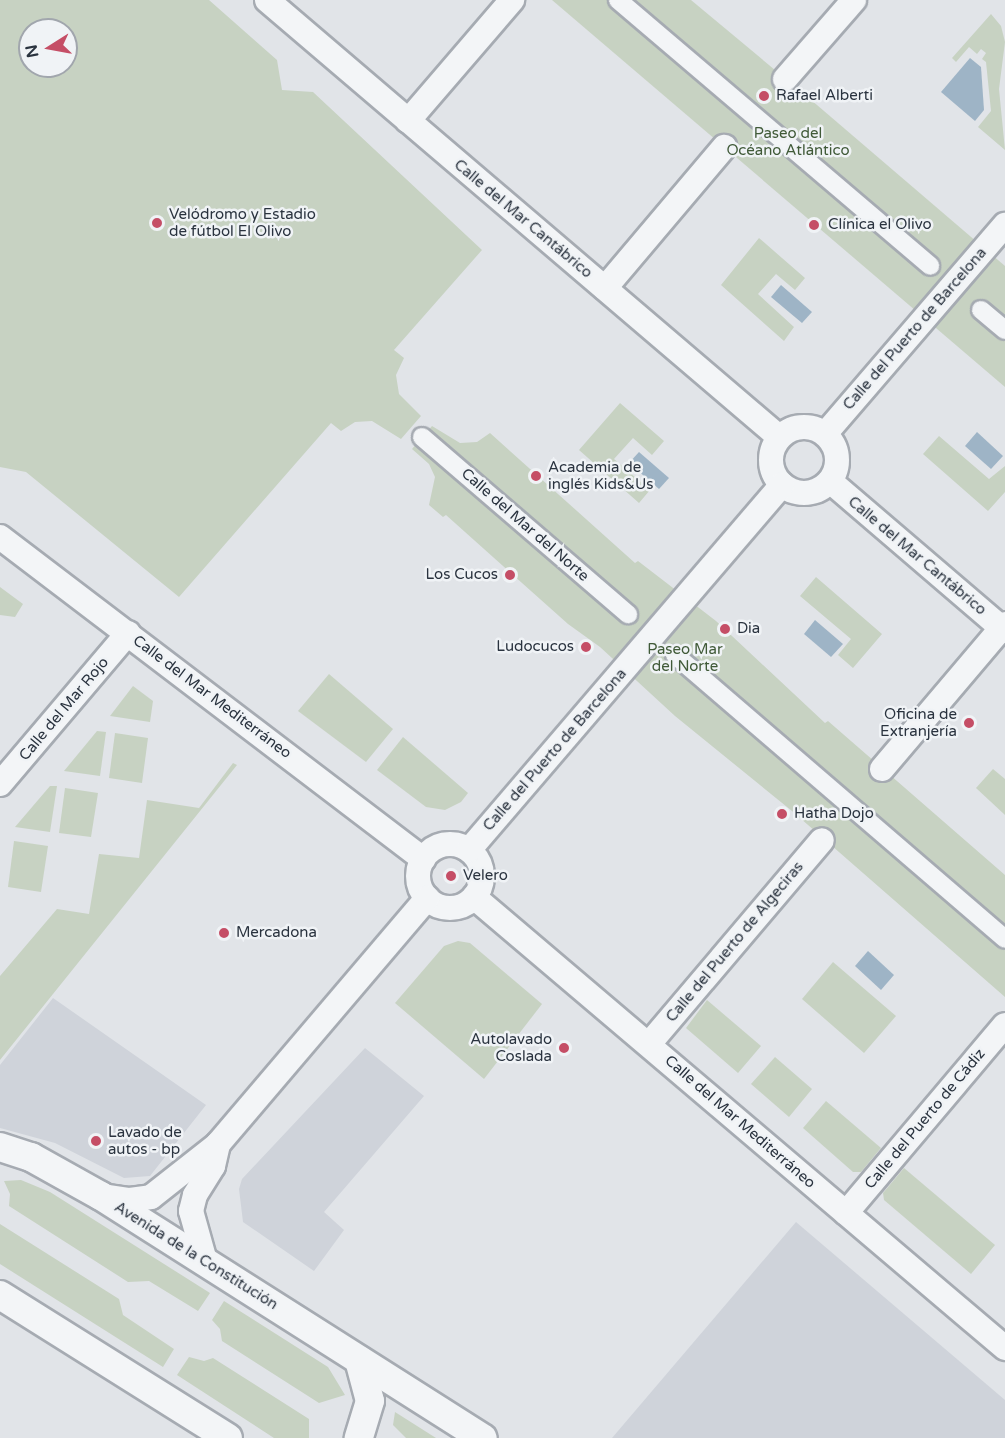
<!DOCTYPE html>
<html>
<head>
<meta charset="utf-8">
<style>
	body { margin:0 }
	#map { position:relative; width:1005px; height:1438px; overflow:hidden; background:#e1e4e8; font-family:"Varela Round",sans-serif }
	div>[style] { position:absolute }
	.built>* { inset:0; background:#cfd3da }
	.green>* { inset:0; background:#c7d2c2 }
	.water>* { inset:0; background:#9eb4c6 }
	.roads { filter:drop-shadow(2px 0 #a6abb2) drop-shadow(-2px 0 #a6abb2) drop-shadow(0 2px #a6abb2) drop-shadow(0 -2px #a6abb2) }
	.pedestrian>* { height:18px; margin:-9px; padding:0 9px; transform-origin:9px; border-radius:9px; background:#f3f5f7 }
	.minor>* { height:24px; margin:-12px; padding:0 12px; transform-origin:12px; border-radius:12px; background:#f3f5f7 }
	.minor>.ring { margin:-12px; padding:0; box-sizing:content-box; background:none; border:24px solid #f3f5f7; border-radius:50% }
	.tertiary>* { height:28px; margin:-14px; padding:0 14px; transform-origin:14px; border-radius:14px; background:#f3f5f7 }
	.dots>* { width:16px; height:16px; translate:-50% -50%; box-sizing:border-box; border:3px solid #f0f3f6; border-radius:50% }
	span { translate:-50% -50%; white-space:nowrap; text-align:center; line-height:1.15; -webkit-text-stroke:5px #f0f3f6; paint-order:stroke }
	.poi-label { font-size:15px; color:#2a333f }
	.left { translate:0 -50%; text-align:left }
	.right { translate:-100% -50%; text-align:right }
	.park-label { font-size:15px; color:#405a38 }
	.street-label { font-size:15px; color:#2a333f }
	.north { position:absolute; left:18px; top:18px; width:60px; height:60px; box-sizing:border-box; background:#f0f3f6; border:2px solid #a1a6ad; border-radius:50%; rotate:259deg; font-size:16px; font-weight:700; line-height:24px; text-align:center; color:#2a333f }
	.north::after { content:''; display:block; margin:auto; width:21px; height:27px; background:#c54e66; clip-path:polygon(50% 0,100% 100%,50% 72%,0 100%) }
</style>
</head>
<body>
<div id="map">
	<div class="built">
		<i style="clip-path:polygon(53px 998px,206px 1105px,150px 1176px,124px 1178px,55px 1143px,0 1128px,0 1065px)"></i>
		<i style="clip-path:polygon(365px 1048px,424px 1096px,324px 1212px,344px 1230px,314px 1271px,243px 1222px,239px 1189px,242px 1179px)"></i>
		<i style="clip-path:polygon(796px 1222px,1005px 1400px,1005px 1438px,612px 1438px)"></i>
	</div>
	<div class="green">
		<i style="clip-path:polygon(evenodd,0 0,209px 0,277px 60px,282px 90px,313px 92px,482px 250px,394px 350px,404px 358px,396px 375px,399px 394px,421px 416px,401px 439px,372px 421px,355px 422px,341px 431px,331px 423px,179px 597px,26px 472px,0 467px,0 0,30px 30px,66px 30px,66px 66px,30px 66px,30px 30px)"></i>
		<i style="clip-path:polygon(552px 0,691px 0,817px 105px,1005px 266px,1005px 387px)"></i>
		<i style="clip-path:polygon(991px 14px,1001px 26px,1005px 42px,999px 89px,1005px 150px,978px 127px,991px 111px,986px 62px,982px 59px,986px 53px,981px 49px,977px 54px,969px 47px,956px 62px,952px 58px)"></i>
		<i style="clip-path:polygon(759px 238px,805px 278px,795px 290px,776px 274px,758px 294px,794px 327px,784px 341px,721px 285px)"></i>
		<i style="clip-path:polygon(620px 403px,664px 441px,652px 455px,633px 438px,614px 459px,650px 490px,639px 503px,579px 450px)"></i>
		<i style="clip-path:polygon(432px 426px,460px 443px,477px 442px,490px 433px,635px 563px,638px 561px,716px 621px,825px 723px,828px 721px,1005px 875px,1005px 997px,792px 811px,675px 716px,600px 647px,568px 624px,446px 515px,443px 517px,429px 505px,435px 477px,429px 464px,412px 449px)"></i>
		<i style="clip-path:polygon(939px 436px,989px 479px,1005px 466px,1005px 492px,988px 511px,923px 454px)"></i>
		<i style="clip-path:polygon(816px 577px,882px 634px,853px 668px,838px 655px,851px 639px,800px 596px)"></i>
		<i style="clip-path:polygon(0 587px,23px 604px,15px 617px,0 615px)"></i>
		<i style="clip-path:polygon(329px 674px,393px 729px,366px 762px,298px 711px)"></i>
		<i style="clip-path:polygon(133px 686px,153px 701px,150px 722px,110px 716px)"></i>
		<i style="clip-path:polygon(97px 731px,106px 732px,100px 776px,64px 771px)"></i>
		<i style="clip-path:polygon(115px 733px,148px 738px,142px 783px,109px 778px)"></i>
		<i style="clip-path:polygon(403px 737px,468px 793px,461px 802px,445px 810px,426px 807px,377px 770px)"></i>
		<i style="clip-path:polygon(233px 763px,237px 765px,0 1060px,0 976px,57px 909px,89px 914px,99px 854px,139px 858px,147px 800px,199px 808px)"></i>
		<i style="clip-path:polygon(993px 769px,1005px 779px,1005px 815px,976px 788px)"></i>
		<i style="clip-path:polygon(50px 786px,57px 786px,50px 832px,15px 827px)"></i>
		<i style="clip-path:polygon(65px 788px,98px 793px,91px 837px,59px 833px)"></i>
		<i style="clip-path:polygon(14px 841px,48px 846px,41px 892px,8px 887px)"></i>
		<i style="clip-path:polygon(458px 941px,470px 943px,542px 1004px,484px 1079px,395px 1003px,444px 946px)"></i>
		<i style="clip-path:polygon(833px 962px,896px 1016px,864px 1053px,802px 999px)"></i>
		<i style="clip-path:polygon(707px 1000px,761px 1046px,738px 1073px,686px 1028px)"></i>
		<i style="clip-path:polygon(775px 1057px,812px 1089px,789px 1117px,751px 1084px)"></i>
		<i style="clip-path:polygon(826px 1101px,881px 1148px,861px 1172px,853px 1172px,803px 1128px)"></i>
		<i style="clip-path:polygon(904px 1168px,995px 1245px,971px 1274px,884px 1200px,883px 1193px)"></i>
		<i style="clip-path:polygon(21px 1180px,50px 1192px,210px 1293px,198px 1311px,149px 1281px,128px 1282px,9px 1206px,10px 1194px,4px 1181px)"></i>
		<i style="clip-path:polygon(0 1224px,119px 1299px,123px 1315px,174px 1349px,163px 1367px,0 1264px)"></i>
		<i style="clip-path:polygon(224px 1301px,328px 1367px,345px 1395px,319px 1403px,222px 1341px,220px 1329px,212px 1320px)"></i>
		<i style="clip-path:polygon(189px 1357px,204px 1361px,213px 1358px,309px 1419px,309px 1438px,274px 1438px,177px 1375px)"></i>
		<i style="clip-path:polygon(395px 1412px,436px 1438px,406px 1438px,393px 1425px)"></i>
	</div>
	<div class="water">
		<i style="clip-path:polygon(970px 58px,981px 67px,984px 110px,975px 121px,941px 92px)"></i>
		<i style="clip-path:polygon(781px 285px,812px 312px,802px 323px,771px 297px)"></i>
		<i style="clip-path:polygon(977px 432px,1003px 456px,991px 469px,965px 446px)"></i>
		<i style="clip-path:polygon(639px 452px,669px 478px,659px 489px,629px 463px)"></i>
		<i style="clip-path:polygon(815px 620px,843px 644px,831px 657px,804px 634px)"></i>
		<i style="clip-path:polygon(868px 951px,894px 975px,881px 990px,855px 966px)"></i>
	</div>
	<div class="roads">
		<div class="pedestrian">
			<i style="left:618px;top:0;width:410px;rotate:40.4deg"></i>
			<i style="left:981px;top:310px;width:31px;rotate:40deg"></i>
			<i style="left:422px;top:437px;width:272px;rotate:40.7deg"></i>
			<i style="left:675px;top:655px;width:435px;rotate:40.7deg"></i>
		</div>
		<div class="minor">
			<i style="left:267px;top:0;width:673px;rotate:40.48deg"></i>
			<i style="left:785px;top:79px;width:105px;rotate:-48.9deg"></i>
			<i style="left:408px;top:121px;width:160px;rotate:-49.3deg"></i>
			<i style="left:605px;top:288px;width:185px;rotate:-49.8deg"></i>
			<i class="ring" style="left:771px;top:427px;width:42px;height:42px"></i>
			<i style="left:825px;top:434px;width:276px;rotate:-49.3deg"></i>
			<i style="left:830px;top:481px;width:230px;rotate:40.6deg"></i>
			<i style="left:0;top:537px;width:532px;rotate:37.28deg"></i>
			<i style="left:882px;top:769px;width:190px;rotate:-49.7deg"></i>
			<i style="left:0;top:784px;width:198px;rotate:-49.7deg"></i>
			<i class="ring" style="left:418px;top:844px;width:40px;height:40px"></i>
			<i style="left:469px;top:850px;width:481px;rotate:-49.4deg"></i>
			<i style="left:474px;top:897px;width:697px;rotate:40.34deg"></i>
			<i style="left:649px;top:1044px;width:267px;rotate:-49.7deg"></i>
			<i style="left:101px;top:1196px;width:29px;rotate:8deg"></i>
			<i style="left:130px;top:1200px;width:21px;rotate:-8deg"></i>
			<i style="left:151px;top:1197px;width:85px;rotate:-38.3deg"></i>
			<i style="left:218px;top:1144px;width:323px;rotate:-49.6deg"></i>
			<i style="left:846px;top:1213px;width:246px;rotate:-49.8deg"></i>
			<i style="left:205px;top:1261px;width:52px;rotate:-105.6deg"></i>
			<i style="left:191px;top:1211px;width:16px;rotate:-76deg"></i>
			<i style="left:195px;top:1195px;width:34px;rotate:-58deg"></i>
			<i style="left:213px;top:1166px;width:23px;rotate:-77deg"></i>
		</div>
		<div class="tertiary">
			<i style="left:0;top:1147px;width:33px;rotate:18deg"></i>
			<i style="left:31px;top:1157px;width:80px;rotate:29.1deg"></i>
			<i style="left:101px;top:1196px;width:452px;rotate:32.4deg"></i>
			<i style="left:0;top:1295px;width:269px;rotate:32.1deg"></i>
			<i style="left:359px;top:1360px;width:42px;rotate:75deg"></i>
			<i style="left:370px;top:1401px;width:39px;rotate:107deg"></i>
		</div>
	</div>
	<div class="dots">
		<i style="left:764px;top:96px;background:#c54e66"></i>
		<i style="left:157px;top:223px;background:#c54e66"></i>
		<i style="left:814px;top:225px;background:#c54e66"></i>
		<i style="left:536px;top:476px;background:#c54e66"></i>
		<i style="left:510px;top:575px;background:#c54e66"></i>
		<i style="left:725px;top:629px;background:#c54e66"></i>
		<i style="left:586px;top:647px;background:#c54e66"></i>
		<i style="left:969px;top:723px;background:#c54e66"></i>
		<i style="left:782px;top:814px;background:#c54e66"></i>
		<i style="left:451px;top:876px;background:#c54e66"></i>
		<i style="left:224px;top:933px;background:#c54e66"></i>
		<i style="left:564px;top:1048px;background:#c54e66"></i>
		<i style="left:96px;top:1141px;background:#c54e66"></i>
	</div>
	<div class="poi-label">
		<span class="left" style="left:776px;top:96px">Rafael Alberti</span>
		<span class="left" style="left:169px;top:223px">Velódromo y Estadio<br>de fútbol El Olivo</span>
		<span class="left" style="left:828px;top:225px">Clínica el Olivo</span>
		<span class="left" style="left:548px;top:476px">Academia de<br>inglés Kids&amp;Us</span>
		<span class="right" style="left:498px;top:575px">Los Cucos</span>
		<span class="left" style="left:737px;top:629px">Dia</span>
		<span class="right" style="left:574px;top:647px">Ludocucos</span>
		<span class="right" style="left:957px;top:723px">Oficina de<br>Extranjería</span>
		<span class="left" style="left:794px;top:814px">Hatha Dojo</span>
		<span class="left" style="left:463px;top:876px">Velero</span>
		<span class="left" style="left:236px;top:933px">Mercadona</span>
		<span class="right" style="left:552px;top:1048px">Autolavado<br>Coslada</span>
		<span class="left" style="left:108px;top:1141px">Lavado de<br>autos - bp</span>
	</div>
	<div class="park-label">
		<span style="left:788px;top:142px">Paseo del<br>Océano Atlántico</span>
		<span style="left:685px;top:658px">Paseo Mar<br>del Norte</span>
	</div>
	<div class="street-label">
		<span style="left:523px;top:219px;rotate:40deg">Calle del Mar Cantábrico</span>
		<span style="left:915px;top:329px;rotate:-49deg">Calle del Puerto de Barcelona</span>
		<span style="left:525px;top:525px;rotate:41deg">Calle del Mar del Norte</span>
		<span style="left:917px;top:556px;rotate:40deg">Calle del Mar Cantábrico</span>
		<span style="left:212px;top:697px;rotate:37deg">Calle del Mar Mediterráneo</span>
		<span style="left:64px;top:709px;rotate:-50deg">Calle del Mar Rojo</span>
		<span style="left:555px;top:750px;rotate:-49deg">Calle del Puerto de Barcelona</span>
		<span style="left:735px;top:942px;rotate:-50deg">Calle del Puerto de Algeciras</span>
		<span style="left:925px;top:1119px;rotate:-50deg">Calle del Puerto de Cádiz</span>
		<span style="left:740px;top:1122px;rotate:41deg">Calle del Mar Mediterráneo</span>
		<span style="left:196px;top:1256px;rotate:32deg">Avenida de la Constitución</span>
	</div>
	<div class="north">N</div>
</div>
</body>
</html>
